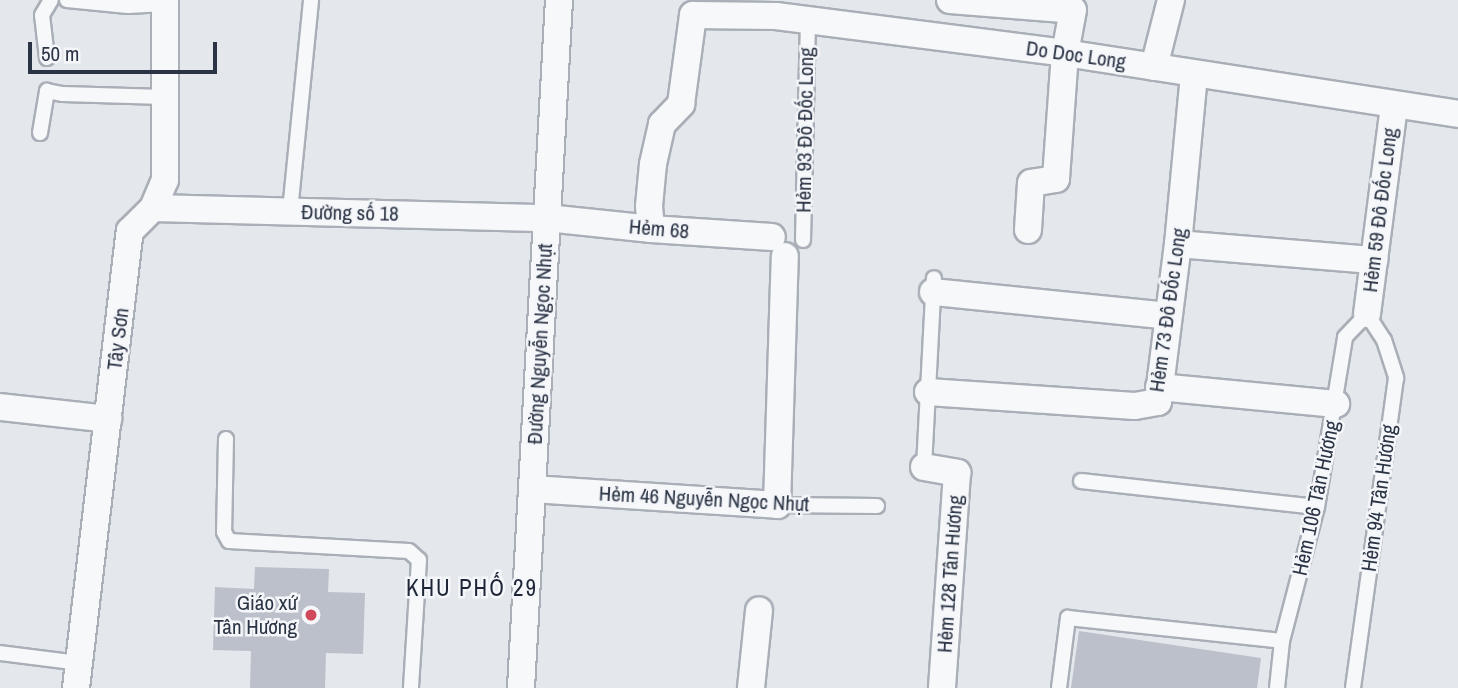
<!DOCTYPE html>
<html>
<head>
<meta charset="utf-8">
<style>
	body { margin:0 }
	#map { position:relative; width:1458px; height:688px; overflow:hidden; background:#e4e7ec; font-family:"Archivo Narrow",sans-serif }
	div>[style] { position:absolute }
	.building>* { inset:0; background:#bbc0ca }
	.roads { filter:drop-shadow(2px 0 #a9aeb7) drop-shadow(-2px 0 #a9aeb7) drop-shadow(0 2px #a9aeb7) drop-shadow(0 -2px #a9aeb7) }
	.service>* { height:14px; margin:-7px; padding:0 7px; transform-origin:7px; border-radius:7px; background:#f7f8fa }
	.minor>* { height:26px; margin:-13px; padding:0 13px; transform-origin:13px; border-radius:13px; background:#f7f8fa }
	.dots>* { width:19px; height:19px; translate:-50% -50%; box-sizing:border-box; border:4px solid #f4f6f9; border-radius:50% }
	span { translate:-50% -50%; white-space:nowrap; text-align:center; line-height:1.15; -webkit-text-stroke:5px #f4f6f9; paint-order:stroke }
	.street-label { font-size:21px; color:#2b3445 }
	.poi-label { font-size:21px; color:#2b3445 }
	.right { translate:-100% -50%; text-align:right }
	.neighbourhood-label { font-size:23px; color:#1d2536; letter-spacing:2px }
	.scale { position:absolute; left:28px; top:42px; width:189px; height:32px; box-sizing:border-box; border:4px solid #2b3445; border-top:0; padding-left:9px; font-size:21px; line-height:24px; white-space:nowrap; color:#2b3445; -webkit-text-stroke:5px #f4f6f9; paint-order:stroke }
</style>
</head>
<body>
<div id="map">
	<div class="building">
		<i style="clip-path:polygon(255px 567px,329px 569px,328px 592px,365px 593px,363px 654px,326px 653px,325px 688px,250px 688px,251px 651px,213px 650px,215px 587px,254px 589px)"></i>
		<i style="clip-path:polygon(1079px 631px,1261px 658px,1257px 688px,1071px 688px)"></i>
	</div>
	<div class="roads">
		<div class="service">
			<i style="left:67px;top:0;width:61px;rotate:5.6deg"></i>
			<i style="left:128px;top:6px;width:37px;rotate:-3deg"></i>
			<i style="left:47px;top:58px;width:43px;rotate:-96.6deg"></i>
			<i style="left:42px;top:15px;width:17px;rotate:-59deg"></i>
			<i style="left:40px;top:133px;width:43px;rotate:-80.5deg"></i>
			<i style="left:47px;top:91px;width:16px;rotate:11deg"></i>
			<i style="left:63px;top:94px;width:101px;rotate:1.7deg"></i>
			<i style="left:290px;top:211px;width:212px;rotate:-84.3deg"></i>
			<i style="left:803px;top:240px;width:220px;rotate:-88.7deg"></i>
			<i style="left:226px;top:439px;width:93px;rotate:91.2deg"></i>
			<i style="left:224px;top:532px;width:10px;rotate:61deg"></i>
			<i style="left:229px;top:541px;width:180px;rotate:3.2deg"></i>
			<i style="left:409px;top:551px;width:13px;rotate:42deg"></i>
			<i style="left:419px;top:560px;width:128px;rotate:93.6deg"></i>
			<i style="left:924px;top:467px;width:189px;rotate:-87deg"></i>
			<i style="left:1081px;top:481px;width:237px;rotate:6.3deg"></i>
			<i style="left:777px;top:505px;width:100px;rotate:0.6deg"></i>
			<i style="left:0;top:653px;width:80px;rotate:7.2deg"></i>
			<i style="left:1059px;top:688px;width:71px;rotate:-82.7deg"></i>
			<i style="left:1068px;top:618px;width:215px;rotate:6.1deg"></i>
			<i style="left:1277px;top:688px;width:47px;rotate:-83.9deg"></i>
			<i style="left:1282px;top:641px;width:138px;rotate:-75.4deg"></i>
			<i style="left:1317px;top:507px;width:172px;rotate:-80.6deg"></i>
			<i style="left:1345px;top:337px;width:32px;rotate:-46deg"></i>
			<i style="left:1367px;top:314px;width:31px;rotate:57deg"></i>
			<i style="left:1384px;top:340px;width:40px;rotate:72deg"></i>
			<i style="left:1396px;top:378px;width:313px;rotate:97.9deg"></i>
		</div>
		<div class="minor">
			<i style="left:950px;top:0;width:123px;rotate:4.6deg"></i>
			<i style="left:1073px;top:10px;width:44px;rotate:100.5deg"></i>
			<i style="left:1065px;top:53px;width:126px;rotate:94.1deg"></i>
			<i style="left:1056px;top:179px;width:25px;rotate:171deg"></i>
			<i style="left:1031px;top:183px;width:47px;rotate:93.7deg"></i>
			<i style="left:1154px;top:67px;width:69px;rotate:-75.8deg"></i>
			<i style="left:153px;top:208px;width:394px;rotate:1.5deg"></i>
			<i style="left:547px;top:218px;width:105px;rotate:6deg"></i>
			<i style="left:651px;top:229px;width:121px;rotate:3.8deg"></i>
			<i style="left:651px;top:229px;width:23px;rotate:-95deg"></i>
			<i style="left:649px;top:206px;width:42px;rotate:-84.6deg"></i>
			<i style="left:653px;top:164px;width:41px;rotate:-77.3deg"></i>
			<i style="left:662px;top:124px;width:28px;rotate:-46deg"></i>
			<i style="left:681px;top:104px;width:90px;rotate:-82.3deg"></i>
			<i style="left:693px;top:15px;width:83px;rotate:0.7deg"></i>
			<i style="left:776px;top:16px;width:291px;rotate:7.3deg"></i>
			<i style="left:1065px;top:53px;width:398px;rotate:8.8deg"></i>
			<i style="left:1178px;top:244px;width:197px;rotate:4.7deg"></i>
			<i style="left:933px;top:292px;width:236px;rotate:5.8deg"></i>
			<i style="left:1367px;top:314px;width:210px;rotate:-82.6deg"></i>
			<i style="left:1159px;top:387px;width:178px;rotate:5.5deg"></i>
			<i style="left:928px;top:392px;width:207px;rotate:3.9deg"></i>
			<i style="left:1135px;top:406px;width:23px;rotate:-10deg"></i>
			<i style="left:1158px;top:402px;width:159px;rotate:-82.8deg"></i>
			<i style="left:1178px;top:244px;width:171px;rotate:-84.6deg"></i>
			<i style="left:0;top:407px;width:109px;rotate:6.3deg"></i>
			<i style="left:924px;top:467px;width:34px;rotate:10deg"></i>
			<i style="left:957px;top:473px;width:216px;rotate:94deg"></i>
			<i style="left:532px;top:489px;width:246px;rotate:3.7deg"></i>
			<i style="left:777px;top:505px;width:249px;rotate:-88.2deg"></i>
			<i style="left:76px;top:688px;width:460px;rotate:-83.3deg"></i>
			<i style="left:130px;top:231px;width:33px;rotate:-45deg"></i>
			<i style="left:153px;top:208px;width:30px;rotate:-67deg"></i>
			<i style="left:165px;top:180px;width:180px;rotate:-90deg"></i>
			<i style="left:521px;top:688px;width:689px;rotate:-86.84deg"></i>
			<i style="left:751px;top:688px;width:78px;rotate:-84.1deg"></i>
		</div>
	</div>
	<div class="dots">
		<i style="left:311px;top:615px;background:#d1495b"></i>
	</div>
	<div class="street-label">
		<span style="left:1076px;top:55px;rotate:8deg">Do Doc Long</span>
		<span style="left:805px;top:130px;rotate:-89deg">Hẻm 93 Đô Đốc Long</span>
		<span style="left:1380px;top:210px;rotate:-83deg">Hẻm 59 Đô Đốc Long</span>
		<span style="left:350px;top:213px;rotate:1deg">Đường số 18</span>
		<span style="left:659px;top:229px;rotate:5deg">Hẻm 68</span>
		<span style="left:1168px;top:310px;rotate:-82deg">Hẻm 73 Đô Đốc Long</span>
		<span style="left:118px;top:339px;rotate:-83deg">Tây Sơn</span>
		<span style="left:540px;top:344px;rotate:-87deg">Đường Nguyễn Ngọc Nhựt</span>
		<span style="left:1316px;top:498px;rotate:-78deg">Hẻm 106 Tân Hương</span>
		<span style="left:1379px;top:498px;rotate:-82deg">Hẻm 94 Tân Hương</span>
		<span style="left:704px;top:499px;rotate:3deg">Hẻm 46 Nguyễn Ngọc Nhựt</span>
		<span style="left:950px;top:574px;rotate:-86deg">Hẻm 128 Tân Hương</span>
	</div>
	<div class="poi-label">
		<span class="right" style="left:297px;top:615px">Giáo xứ<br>Tân Hương</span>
	</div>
	<div class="neighbourhood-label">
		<span style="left:472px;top:588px">KHU PHỐ 29</span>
	</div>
	<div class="scale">50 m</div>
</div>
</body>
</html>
